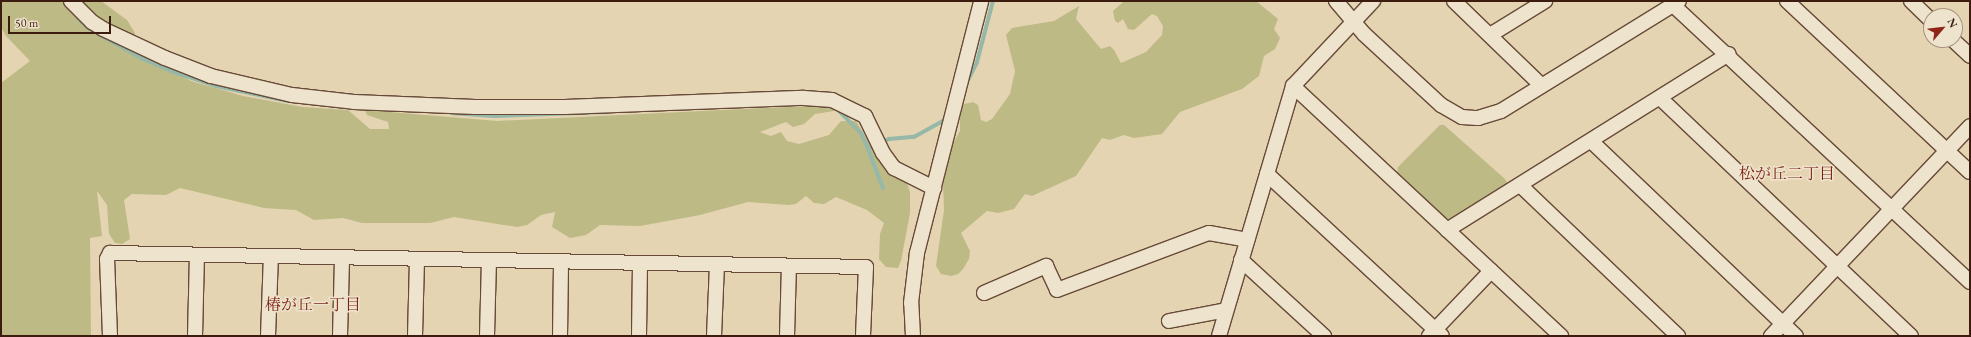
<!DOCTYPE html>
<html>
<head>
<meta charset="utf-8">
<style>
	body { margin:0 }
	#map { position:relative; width:1971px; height:337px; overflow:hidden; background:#e5d4b1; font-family:"EB Garamond","Noto Serif JP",serif }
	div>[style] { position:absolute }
	.green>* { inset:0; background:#bdba86 }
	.stream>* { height:4px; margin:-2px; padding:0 2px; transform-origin:2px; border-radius:2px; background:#96b8a8 }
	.roads { filter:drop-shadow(1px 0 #674a38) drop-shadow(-1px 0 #674a38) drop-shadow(0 1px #674a38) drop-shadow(0 -1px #674a38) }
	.minor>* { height:14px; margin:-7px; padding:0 7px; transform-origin:7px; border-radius:7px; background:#eee3cc }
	span { translate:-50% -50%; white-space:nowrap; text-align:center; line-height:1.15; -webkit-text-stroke:3px #eee3cc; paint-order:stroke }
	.neighbourhood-label { font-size:16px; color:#7a1f14 }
	.frame { position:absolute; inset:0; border:2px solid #3d1c10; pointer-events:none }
	.north { position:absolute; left:1923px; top:8px; width:40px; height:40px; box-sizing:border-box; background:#eee3cc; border:1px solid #a79381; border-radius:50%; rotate:62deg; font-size:11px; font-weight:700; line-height:16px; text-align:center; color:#3d1c10 }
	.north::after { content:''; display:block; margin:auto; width:14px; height:18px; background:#8f2418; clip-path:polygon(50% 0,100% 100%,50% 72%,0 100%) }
	.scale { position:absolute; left:8px; top:16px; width:103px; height:18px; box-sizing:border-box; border:2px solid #3d1c10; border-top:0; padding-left:5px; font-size:12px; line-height:14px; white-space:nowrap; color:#3d1c10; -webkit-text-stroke:3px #eee3cc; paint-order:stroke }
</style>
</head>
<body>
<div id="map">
	<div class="green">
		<i style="clip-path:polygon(1px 1px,101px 1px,127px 20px,135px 33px,134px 48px,191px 81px,243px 96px,302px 107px,348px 110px,370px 129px,389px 129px,388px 122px,367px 115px,365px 110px,497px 121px,828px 105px,836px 108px,834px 111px,815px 114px,804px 124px,793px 127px,786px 122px,760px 132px,771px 136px,781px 132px,787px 141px,799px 144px,829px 135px,841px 121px,856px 121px,882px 164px,906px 180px,910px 192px,910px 213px,901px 261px,898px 268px,886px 267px,879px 259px,880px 234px,884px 223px,867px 210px,836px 197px,824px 204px,814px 203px,806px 196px,796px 204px,788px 205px,748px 202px,700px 215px,640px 226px,600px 225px,586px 235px,570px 238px,552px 227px,555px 212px,541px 215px,527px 225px,517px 227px,454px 217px,430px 223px,362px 223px,343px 218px,314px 220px,296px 210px,264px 208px,180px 188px,166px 195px,132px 194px,124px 200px,130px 239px,122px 244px,115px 243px,109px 234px,107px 205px,97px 191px,102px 236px,90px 238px,91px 336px,1px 336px,1px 83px,30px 61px,6px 36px,1px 27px)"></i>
		<i style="clip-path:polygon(1124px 1px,1256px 1px,1278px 19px,1274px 29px,1280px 38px,1275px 49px,1264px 56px,1259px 76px,1242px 89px,1180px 112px,1162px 134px,1134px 138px,1124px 135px,1110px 140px,1102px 138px,1076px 176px,1032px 196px,1025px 194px,1014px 209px,998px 213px,987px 211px,961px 233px,970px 251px,969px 259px,963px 269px,958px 274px,951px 276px,941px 274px,936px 266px,944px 210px,943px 183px,952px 145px,960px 131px,960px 105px,973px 102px,978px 105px,981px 120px,986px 122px,992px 119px,1010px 94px,1015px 71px,1006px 35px,1012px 28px,1054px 21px,1079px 6px,1076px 19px,1101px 49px,1110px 46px,1114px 50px,1121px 63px,1146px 52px,1162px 35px,1163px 26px,1157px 16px,1152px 14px,1134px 30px,1128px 29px,1123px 19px,1118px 23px,1115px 21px,1113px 11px)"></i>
		<i style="clip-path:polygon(1440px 125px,1444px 125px,1505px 179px,1507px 183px,1450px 219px,1444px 218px,1397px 173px,1398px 167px)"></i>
	</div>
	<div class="stream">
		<i style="left:78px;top:18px;width:14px;rotate:45deg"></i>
		<i style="left:88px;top:28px;width:63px;rotate:29.4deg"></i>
		<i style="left:143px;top:59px;width:30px;rotate:23deg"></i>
		<i style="left:171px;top:71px;width:47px;rotate:18.4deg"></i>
		<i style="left:216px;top:86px;width:73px;rotate:11.9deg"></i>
		<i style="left:967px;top:82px;width:22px;rotate:-63deg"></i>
		<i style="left:977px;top:62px;width:63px;rotate:-75.3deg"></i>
		<i style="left:838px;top:110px;width:33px;rotate:45deg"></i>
		<i style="left:861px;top:133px;width:17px;rotate:66deg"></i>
		<i style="left:451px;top:113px;width:43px;rotate:4deg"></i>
		<i style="left:494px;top:116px;width:114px;rotate:-2deg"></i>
		<i style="left:880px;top:143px;width:10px;rotate:-24deg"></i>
		<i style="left:889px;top:139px;width:25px;rotate:-5deg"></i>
		<i style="left:914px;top:137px;width:33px;rotate:-29deg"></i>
		<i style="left:943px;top:121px;width:5px;rotate:-53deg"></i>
		<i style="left:870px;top:148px;width:2px;rotate:153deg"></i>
		<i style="left:868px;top:149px;width:42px;rotate:69deg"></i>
	</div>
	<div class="roads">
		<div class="minor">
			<i style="left:71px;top:1px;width:30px;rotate:45deg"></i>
			<i style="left:92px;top:22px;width:13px;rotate:32deg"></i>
			<i style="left:103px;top:29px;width:68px;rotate:25.1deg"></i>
			<i style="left:165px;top:58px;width:49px;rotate:21.4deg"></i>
			<i style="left:211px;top:76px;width:83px;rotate:13.2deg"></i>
			<i style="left:292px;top:95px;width:62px;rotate:6.4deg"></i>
			<i style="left:354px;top:102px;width:121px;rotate:2.4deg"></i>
			<i style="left:475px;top:107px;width:90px"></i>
			<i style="left:565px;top:107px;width:239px;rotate:-2.2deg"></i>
			<i style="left:804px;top:98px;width:28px;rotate:4deg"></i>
			<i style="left:832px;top:100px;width:37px;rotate:26deg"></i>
			<i style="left:865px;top:116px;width:41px;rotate:64.1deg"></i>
			<i style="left:883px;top:153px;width:19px;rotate:54deg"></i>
			<i style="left:894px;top:168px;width:45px;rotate:26.6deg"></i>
			<i style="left:1336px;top:1px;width:43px;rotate:49.7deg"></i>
			<i style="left:1364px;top:34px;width:105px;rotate:42.7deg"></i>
			<i style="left:1441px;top:105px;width:24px;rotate:30deg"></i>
			<i style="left:1462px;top:117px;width:16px;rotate:4deg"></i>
			<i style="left:1478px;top:118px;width:24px;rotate:-17deg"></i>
			<i style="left:1501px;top:111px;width:209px;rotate:-31.7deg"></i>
			<i style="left:1454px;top:1px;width:122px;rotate:44deg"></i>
			<i style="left:1787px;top:1px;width:250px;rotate:43.1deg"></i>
			<i style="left:1911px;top:1px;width:28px;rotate:44deg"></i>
			<i style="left:1673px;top:5px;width:406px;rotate:43deg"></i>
			<i style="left:1490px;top:35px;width:65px;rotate:-31.7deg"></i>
			<i style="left:1953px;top:40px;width:23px;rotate:43deg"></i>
			<i style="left:1293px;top:86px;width:367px;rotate:43deg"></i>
			<i style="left:1660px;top:98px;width:346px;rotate:43.5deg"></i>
			<i style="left:1591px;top:141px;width:283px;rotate:43.6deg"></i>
			<i style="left:1267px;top:174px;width:238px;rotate:42.8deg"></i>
			<i style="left:1520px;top:185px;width:219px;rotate:43.7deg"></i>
			<i style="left:1447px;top:230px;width:332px;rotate:-32deg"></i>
			<i style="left:1241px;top:260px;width:113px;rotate:42.5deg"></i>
			<i style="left:984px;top:293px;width:68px;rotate:-23.5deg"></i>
			<i style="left:1046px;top:266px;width:26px;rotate:65deg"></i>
			<i style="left:1057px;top:290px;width:162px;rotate:-20.6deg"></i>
			<i style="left:1209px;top:233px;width:39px;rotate:10deg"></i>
			<i style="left:1169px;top:321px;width:58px;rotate:-10.9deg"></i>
			<i style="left:110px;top:336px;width:77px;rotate:-92.2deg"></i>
			<i style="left:107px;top:259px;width:7px;rotate:-63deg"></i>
			<i style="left:110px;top:253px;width:756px;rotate:1.06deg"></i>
			<i style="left:866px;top:267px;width:69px;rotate:92.5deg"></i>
			<i style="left:195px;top:336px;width:81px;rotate:-88.6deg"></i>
			<i style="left:268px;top:336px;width:80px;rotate:-87.9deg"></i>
			<i style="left:340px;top:336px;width:79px;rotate:-88.5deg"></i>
			<i style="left:415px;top:336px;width:77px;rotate:-88.5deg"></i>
			<i style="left:487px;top:336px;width:76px;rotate:-88.5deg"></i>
			<i style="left:560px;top:336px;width:75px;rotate:-89.2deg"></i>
			<i style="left:639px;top:336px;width:73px;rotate:-89.2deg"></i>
			<i style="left:714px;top:336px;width:72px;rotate:-87.6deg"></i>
			<i style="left:787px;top:336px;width:70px;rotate:-88.4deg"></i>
			<i style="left:913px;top:336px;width:33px;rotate:-93deg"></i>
			<i style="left:911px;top:303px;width:50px;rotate:-83.2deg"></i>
			<i style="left:917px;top:253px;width:260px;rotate:-75.7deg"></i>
			<i style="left:1219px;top:336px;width:261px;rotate:-73.5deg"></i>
			<i style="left:1293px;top:86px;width:117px;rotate:-46.7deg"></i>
			<i style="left:1429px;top:336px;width:90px;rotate:-46.4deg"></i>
			<i style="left:1771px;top:336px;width:289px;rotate:-46.5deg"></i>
		</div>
	</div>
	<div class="neighbourhood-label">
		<span style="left:1787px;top:174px">松が丘二丁目</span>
		<span style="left:313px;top:305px">椿が丘一丁目</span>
	</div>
	<div class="frame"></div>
	<div class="north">N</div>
	<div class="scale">50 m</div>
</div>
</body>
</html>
